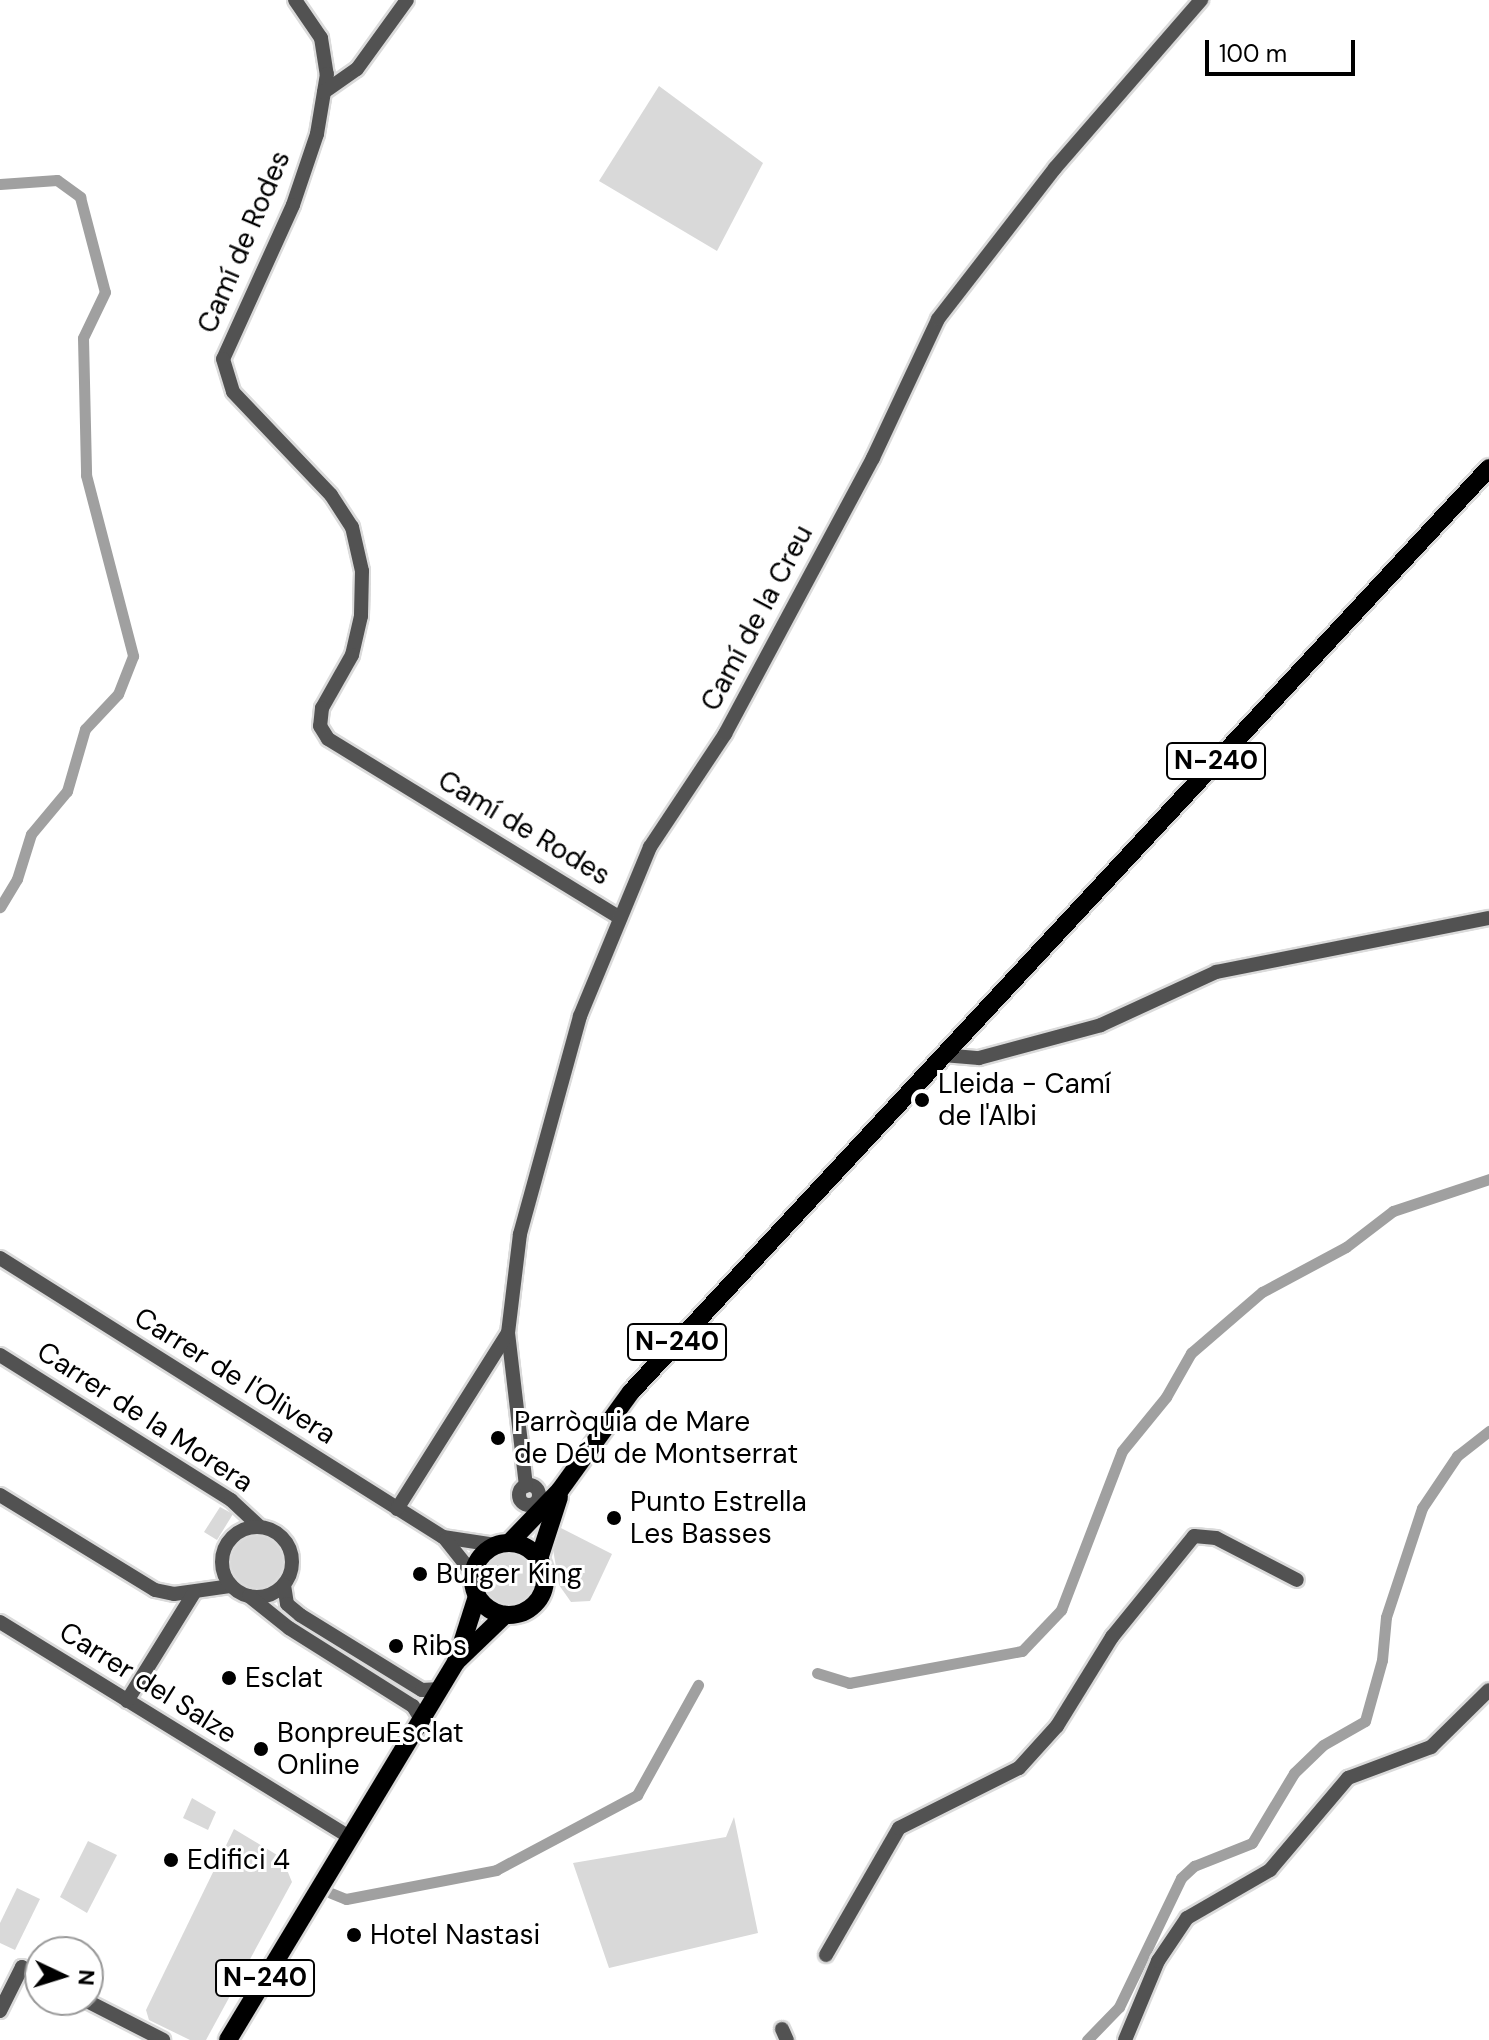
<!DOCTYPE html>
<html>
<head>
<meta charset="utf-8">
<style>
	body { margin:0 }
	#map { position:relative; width:1489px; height:2040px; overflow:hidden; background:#fff; font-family:"DM Sans",sans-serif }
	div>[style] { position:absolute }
	.green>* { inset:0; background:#d9d9d9 }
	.round { border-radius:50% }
	.canal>* { height:11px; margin:-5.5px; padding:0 5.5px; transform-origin:5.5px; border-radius:5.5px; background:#a0a0a0 }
	.roads { filter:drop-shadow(2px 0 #dbdbdb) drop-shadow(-2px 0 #dbdbdb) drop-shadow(0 2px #dbdbdb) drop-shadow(0 -2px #dbdbdb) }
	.minor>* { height:14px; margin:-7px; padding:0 7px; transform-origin:7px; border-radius:7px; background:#525252 }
	.minor>.ring { margin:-7px; padding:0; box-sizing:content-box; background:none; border:14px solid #525252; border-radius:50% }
	.major>* { height:18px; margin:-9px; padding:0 9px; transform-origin:9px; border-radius:9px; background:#000 }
	.major>.ring { margin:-9px; padding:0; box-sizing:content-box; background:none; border:18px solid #000; border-radius:50% }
	.dots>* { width:22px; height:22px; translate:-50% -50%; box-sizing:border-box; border:4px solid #fff; border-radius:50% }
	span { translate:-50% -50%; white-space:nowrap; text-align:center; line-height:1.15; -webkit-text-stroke:6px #fff; paint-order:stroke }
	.shield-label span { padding:2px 6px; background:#fff; border:2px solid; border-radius:6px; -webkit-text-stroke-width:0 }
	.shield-label { font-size:26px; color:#000; font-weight:700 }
	.street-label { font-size:28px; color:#000 }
	.poi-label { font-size:28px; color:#000 }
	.left { translate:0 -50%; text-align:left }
	.north { position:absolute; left:24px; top:1936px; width:80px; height:80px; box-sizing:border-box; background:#fff; border:2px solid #999; border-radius:50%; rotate:94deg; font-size:22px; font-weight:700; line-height:32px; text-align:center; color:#000 }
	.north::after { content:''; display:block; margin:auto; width:28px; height:36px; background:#000; clip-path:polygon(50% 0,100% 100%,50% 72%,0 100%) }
	.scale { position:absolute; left:1205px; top:40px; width:150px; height:36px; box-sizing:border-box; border:4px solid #000; border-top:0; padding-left:10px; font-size:24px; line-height:28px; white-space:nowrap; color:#000; -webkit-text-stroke:6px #fff; paint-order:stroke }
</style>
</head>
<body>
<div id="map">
	<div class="green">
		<i style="clip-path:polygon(659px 86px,763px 163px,717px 251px,599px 181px)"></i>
		<i style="clip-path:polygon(220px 1507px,233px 1514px,217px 1540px,204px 1532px)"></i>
		<i style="clip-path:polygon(559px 1527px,612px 1554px,590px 1601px,571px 1602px,559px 1585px,553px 1549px)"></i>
		<i class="round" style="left:228px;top:1532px;width:60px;height:60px"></i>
		<i class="round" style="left:478px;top:1548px;width:60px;height:60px"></i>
		<i style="clip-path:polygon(192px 1798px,216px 1812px,208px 1830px,183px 1818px)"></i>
		<i style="clip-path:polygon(734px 1817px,758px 1933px,609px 1968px,573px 1863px,726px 1837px)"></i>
		<i style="clip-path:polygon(234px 1829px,282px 1858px,292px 1882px,206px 2040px,190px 2040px,149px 2020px,146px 2010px)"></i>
		<i style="clip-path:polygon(88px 1841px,117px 1855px,87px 1913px,60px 1897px)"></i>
		<i style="clip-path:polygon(17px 1888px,40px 1899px,15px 1950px,0 1943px,0 1923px)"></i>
	</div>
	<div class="canal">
		<i style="left:0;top:184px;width:57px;rotate:-4deg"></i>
		<i style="left:57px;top:180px;width:29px;rotate:36deg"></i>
		<i style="left:80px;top:197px;width:98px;rotate:75.3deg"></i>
		<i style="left:105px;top:292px;width:51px;rotate:115.6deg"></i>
		<i style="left:83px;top:338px;width:137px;rotate:88.7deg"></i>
		<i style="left:86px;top:475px;width:187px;rotate:75.4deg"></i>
		<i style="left:133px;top:656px;width:41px;rotate:111.5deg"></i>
		<i style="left:118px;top:694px;width:48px;rotate:133.3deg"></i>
		<i style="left:85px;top:729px;width:65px;rotate:106.2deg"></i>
		<i style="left:67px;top:791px;width:56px;rotate:129.9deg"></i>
		<i style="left:31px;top:834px;width:47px;rotate:107.3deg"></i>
		<i style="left:17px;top:879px;width:33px;rotate:121deg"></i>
		<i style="left:817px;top:1673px;width:34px;rotate:17deg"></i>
		<i style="left:849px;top:1683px;width:176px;rotate:-10.5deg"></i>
		<i style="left:1022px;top:1651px;width:57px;rotate:-46.4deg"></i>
		<i style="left:1061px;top:1610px;width:170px;rotate:-69deg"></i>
		<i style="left:1122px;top:1451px;width:70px;rotate:-50.8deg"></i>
		<i style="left:1166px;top:1397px;width:51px;rotate:-60.4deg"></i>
		<i style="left:1191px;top:1353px;width:94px;rotate:-40.7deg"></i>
		<i style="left:1262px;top:1292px;width:95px;rotate:-28.2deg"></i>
		<i style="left:1346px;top:1247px;width:59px;rotate:-37.5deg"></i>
		<i style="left:1393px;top:1211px;width:101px;rotate:-18.4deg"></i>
		<i style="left:331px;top:1893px;width:16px;rotate:22deg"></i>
		<i style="left:346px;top:1899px;width:153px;rotate:-10.9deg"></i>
		<i style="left:496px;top:1870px;width:160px;rotate:-28deg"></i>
		<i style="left:637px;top:1795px;width:126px;rotate:-61deg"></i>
		<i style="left:1087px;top:2040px;width:46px;rotate:-45.9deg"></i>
		<i style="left:1119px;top:2007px;width:143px;rotate:-64.3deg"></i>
		<i style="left:1181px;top:1878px;width:18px;rotate:-43deg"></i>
		<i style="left:1194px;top:1866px;width:62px;rotate:-21.6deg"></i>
		<i style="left:1252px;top:1843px;width:82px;rotate:-59deg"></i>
		<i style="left:1294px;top:1773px;width:40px;rotate:-44deg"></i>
		<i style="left:1323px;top:1745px;width:48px;rotate:-29.7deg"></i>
		<i style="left:1365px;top:1721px;width:63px;rotate:-74.4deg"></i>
		<i style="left:1382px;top:1660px;width:43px;rotate:-84.7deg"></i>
		<i style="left:1386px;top:1617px;width:115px;rotate:-71.7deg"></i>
		<i style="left:1422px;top:1508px;width:63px;rotate:-56.1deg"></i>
		<i style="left:1457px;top:1456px;width:41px;rotate:-38deg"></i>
	</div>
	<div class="roads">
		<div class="minor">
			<i style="left:295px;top:0;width:46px;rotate:55.6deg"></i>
			<i style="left:321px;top:38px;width:36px;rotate:81deg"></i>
			<i style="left:327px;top:74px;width:61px;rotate:99.5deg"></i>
			<i style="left:317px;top:134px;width:75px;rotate:108.7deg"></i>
			<i style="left:293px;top:205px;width:169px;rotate:114.4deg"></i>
			<i style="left:223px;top:359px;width:34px;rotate:73deg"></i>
			<i style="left:233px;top:392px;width:142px;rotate:46.4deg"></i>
			<i style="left:331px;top:495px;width:38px;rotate:57deg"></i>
			<i style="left:352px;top:527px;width:45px;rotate:77.2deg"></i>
			<i style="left:362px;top:571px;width:45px;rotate:91.3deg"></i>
			<i style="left:361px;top:616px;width:40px;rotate:103deg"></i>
			<i style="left:352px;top:655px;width:61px;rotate:119.5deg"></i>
			<i style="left:322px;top:708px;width:18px;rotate:96deg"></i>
			<i style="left:320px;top:726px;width:15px;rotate:58deg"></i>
			<i style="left:328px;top:739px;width:341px;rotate:31.5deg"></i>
			<i style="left:324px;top:92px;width:40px;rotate:-34.9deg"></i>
			<i style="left:357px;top:69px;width:85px;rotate:-54.1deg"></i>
			<i style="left:943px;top:1055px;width:36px;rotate:5deg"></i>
			<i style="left:979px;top:1058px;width:126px;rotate:-15.1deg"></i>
			<i style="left:1101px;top:1025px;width:127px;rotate:-24.7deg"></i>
			<i style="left:1216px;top:972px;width:278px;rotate:-11.2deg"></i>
			<i style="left:0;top:1258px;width:524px;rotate:32.2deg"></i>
			<i style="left:443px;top:1537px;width:53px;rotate:8.7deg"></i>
			<i style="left:0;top:1355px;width:273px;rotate:32.1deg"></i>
			<i style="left:231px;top:1500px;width:38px;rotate:43deg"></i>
			<i class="ring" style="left:519px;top:1485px;width:6px;height:6px"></i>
			<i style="left:526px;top:1486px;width:154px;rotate:-96.7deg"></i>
			<i style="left:508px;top:1333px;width:100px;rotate:-83.1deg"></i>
			<i style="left:520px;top:1234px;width:226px;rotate:-74.6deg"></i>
			<i style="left:580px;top:1016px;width:183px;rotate:-67.5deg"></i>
			<i style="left:650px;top:847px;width:136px;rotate:-56.4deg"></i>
			<i style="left:725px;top:734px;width:313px;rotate:-61.8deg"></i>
			<i style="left:873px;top:458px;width:153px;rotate:-64.9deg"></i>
			<i style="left:938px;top:319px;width:191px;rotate:-52.2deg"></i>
			<i style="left:1055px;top:168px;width:223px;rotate:-49deg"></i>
			<i style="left:0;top:1495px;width:182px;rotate:31.5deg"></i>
			<i style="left:155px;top:1590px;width:19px;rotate:12deg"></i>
			<i style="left:174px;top:1594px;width:58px;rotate:-8deg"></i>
			<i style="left:397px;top:1509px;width:208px;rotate:-57.8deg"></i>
			<i class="ring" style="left:222px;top:1527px;width:56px;height:56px"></i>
			<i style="left:446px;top:1540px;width:43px;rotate:51.5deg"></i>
			<i style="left:284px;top:1585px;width:19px;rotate:81deg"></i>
			<i style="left:287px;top:1604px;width:17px;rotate:40deg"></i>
			<i style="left:300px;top:1615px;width:143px;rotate:31.6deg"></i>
			<i style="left:422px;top:1690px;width:18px;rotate:-3deg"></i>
			<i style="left:249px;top:1596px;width:51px;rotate:38.7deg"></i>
			<i style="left:289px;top:1628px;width:146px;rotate:32.2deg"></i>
			<i style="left:413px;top:1706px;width:15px;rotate:58deg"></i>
			<i style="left:0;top:1622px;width:411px;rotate:31.6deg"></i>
			<i style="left:127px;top:1701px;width:127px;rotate:-58.2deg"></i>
			<i style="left:826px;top:1955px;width:146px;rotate:-60.1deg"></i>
			<i style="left:899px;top:1828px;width:134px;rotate:-26.6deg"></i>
			<i style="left:1019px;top:1768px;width:57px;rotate:-47.9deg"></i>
			<i style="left:1057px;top:1726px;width:105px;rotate:-58.3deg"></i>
			<i style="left:1112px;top:1637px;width:130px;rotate:-50.9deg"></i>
			<i style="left:1194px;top:1536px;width:22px;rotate:5deg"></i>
			<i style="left:1216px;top:1538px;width:91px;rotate:27.4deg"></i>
			<i style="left:85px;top:2000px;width:88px;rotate:27.1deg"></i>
			<i style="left:0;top:2011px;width:49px;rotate:-63.4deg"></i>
			<i style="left:22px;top:1967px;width:21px;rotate:29deg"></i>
			<i style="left:782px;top:2029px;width:12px;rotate:66deg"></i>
			<i style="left:1125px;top:2040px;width:86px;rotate:-67.3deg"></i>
			<i style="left:1158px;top:1961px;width:52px;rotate:-56deg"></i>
			<i style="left:1187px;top:1918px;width:96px;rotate:-30deg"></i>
			<i style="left:1270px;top:1870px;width:121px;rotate:-49.7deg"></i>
			<i style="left:1348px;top:1778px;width:89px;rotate:-20.5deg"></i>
			<i style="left:1431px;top:1747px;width:81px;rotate:-44.5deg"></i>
		</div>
		<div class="major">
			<i style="left:510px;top:1542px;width:72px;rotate:-46.1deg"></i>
			<i style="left:560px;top:1490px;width:121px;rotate:-54.1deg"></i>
			<i style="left:631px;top:1392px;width:1261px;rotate:-47.12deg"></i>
			<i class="ring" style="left:473px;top:1543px;width:54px;height:54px"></i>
			<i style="left:539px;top:1559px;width:65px;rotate:-72.1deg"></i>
			<i style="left:458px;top:1660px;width:65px;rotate:-43.8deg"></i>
			<i style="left:228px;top:2040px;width:441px;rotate:-58.9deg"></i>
			<i style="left:456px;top:1662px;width:69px;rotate:-72.3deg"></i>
		</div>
	</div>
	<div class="dots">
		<i style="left:922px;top:1100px;background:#000"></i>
		<i style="left:498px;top:1438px;background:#000"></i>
		<i style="left:614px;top:1518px;background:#000"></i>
		<i style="left:420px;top:1574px;background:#000"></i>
		<i style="left:396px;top:1646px;background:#000"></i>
		<i style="left:229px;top:1678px;background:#000"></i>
		<i style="left:261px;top:1749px;background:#000"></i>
		<i style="left:171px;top:1860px;background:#000"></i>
		<i style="left:354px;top:1935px;background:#000"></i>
	</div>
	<div class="shield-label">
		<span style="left:1216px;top:761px">N-240</span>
		<span style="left:677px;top:1342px">N-240</span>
		<span style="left:265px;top:1978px">N-240</span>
	</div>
	<div class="street-label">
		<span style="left:244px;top:242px;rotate:-67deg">Camí de Rodes</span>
		<span style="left:757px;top:618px;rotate:-62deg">Camí de la Creu</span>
		<span style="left:524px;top:828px;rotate:31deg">Camí de Rodes</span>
		<span style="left:235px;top:1376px;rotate:32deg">Carrer de l'Olivera</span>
		<span style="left:145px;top:1417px;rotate:33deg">Carrer de la Morera</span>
		<span style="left:148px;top:1683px;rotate:32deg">Carrer del Salze</span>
	</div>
	<div class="poi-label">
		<span class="left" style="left:938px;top:1100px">Lleida - Camí<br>de l'Albi</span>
		<span class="left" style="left:514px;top:1438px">Parròquia de Mare<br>de Déu de Montserrat</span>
		<span class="left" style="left:630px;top:1518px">Punto Estrella<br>Les Basses</span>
		<span class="left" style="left:436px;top:1574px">Burger King</span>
		<span class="left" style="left:412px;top:1646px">Ribs</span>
		<span class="left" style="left:245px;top:1678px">Esclat</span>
		<span class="left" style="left:277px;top:1749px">BonpreuEsclat<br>Online</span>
		<span class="left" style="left:187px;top:1860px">Edifici 4</span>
		<span class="left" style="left:370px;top:1935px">Hotel Nastasi</span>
	</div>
	<div class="north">N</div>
	<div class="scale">100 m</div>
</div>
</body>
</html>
